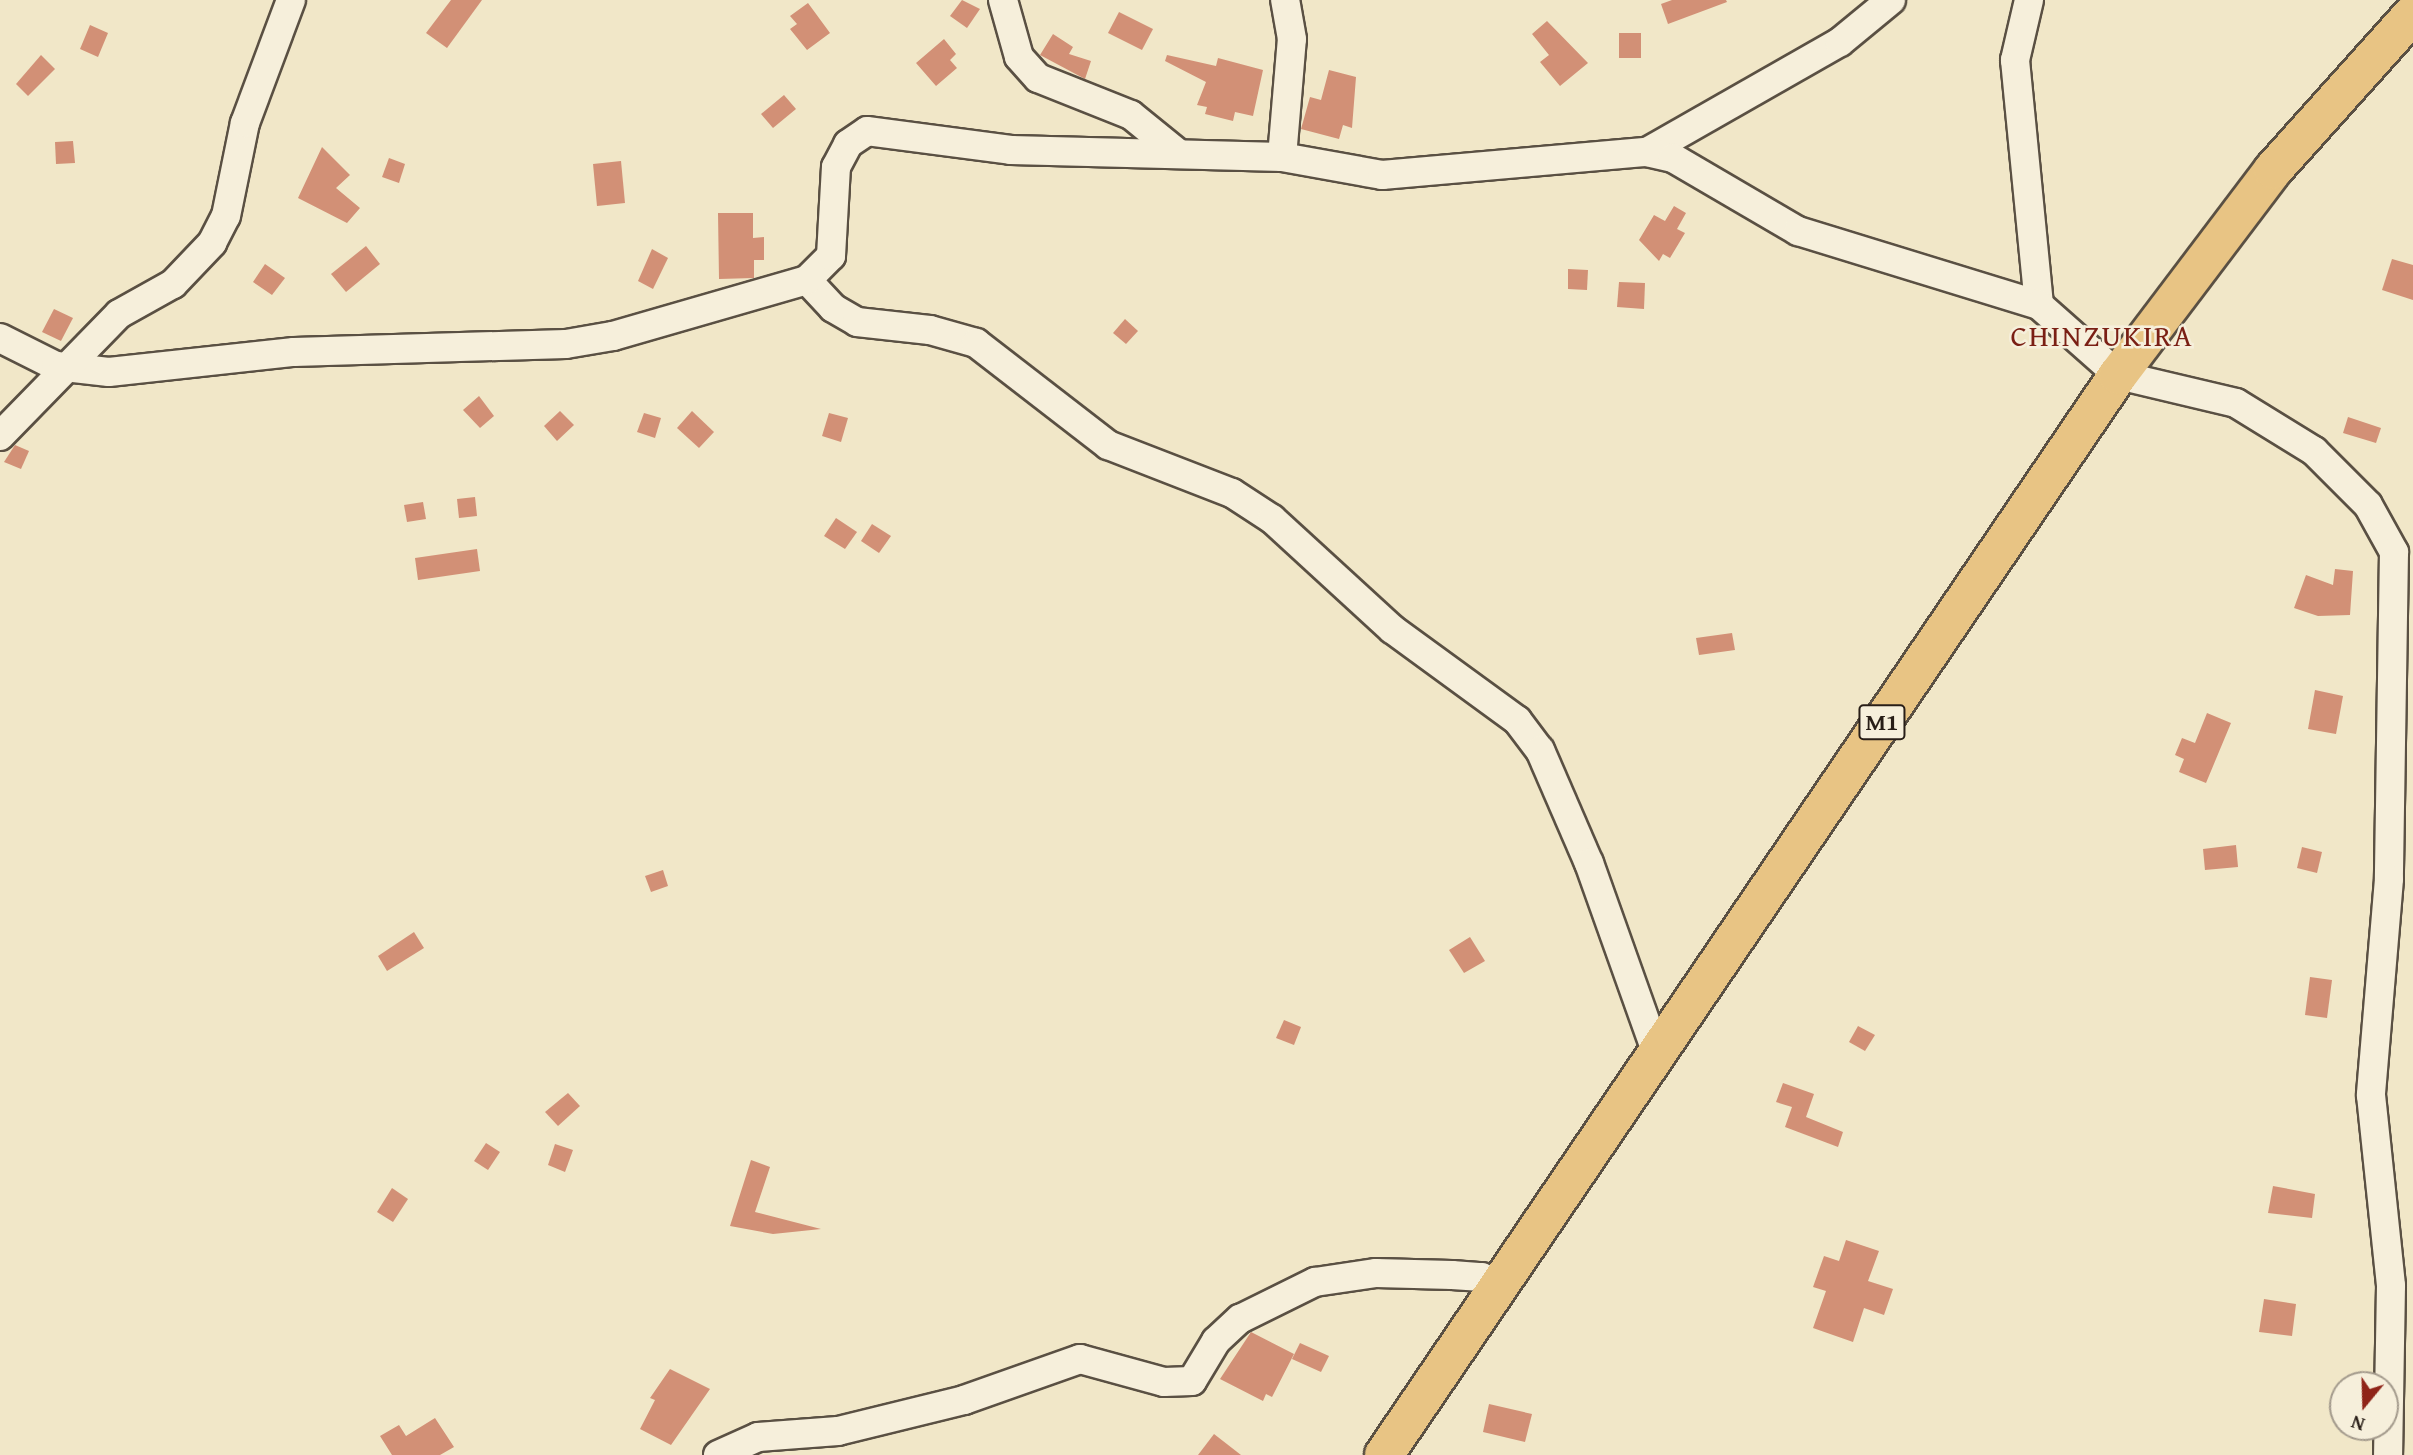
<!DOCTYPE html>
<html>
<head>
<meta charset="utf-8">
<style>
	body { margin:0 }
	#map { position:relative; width:2413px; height:1455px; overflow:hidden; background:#f1e7c8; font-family:"Gentium Book Plus",serif }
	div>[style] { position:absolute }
	.building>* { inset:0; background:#d29076 }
	.roads { filter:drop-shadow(2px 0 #5a5043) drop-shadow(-2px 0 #5a5043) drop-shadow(0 2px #5a5043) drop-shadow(0 -2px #5a5043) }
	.minor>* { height:28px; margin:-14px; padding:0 14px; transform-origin:14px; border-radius:14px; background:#f6efdb }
	.highway>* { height:38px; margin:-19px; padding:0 19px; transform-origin:19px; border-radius:19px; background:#e8c484 }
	span { translate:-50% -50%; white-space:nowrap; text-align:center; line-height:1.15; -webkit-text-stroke:5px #f6efdb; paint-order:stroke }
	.shield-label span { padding:2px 5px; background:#f6efdb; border:2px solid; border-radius:5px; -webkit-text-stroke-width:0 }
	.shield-label { font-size:24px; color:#281e17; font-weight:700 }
	.quarter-label { font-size:30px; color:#7a1f14; letter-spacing:2px }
	.north { position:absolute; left:2329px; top:1371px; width:70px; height:70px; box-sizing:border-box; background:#f6efdb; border:2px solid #a49b8d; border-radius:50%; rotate:199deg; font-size:19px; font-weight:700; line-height:28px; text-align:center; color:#281e17 }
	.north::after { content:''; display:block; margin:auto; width:24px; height:32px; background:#8f2418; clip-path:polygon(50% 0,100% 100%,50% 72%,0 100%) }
</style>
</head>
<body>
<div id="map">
	<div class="building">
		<i style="clip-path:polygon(451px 0,482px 0,447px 48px,426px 33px)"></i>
		<i style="clip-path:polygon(962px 0,980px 9px,967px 28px,950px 16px)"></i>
		<i style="clip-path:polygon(1672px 0,1726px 0,1727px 2px,1668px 24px,1661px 4px)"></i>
		<i style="clip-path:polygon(808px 3px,830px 33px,807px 50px,790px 29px,797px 24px,790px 16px)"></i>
		<i style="clip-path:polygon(1119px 12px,1153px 29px,1142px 50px,1108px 33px)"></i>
		<i style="clip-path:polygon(1547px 21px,1588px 63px,1560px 86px,1540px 62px,1549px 55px,1532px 34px)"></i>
		<i style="clip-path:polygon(90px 25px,108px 33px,98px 57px,80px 49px)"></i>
		<i style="clip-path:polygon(1619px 33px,1641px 33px,1641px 58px,1619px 58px)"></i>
		<i style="clip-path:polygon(1053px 34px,1073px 47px,1069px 54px,1091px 61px,1085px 79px,1040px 55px)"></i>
		<i style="clip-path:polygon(944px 39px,956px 54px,950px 60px,957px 68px,936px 86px,916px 63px)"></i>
		<i style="clip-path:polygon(41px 55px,55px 69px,28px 96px,16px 84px)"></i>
		<i style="clip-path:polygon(1167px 55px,1216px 66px,1218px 58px,1263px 70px,1253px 116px,1235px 112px,1233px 121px,1205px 114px,1207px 107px,1197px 105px,1206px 82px,1165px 61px)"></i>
		<i style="clip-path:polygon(1329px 70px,1356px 77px,1352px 128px,1343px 125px,1339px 139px,1301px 129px,1310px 97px,1321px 100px)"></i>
		<i style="clip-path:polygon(784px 95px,796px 109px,773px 128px,761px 114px)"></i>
		<i style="clip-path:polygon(73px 141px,75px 163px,56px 164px,55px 142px)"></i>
		<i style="clip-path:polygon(322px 147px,350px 175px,336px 188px,360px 208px,347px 223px,298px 198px)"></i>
		<i style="clip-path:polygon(389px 158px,405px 164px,399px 183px,382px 177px)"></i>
		<i style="clip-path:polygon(621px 161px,625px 203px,597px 206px,593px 164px)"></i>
		<i style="clip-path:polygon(1674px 206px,1686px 213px,1677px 229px,1685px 233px,1670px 258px,1663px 254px,1659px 261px,1639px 240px,1654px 215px,1665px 221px)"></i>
		<i style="clip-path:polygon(718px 213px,753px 213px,753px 238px,764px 237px,764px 260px,754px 260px,754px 278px,719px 279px)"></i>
		<i style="clip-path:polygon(366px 246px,380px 264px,346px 292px,331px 274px)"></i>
		<i style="clip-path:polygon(652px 249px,668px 258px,653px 289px,638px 281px)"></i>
		<i style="clip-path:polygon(2392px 259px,2413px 265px,2413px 300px,2382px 290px)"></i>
		<i style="clip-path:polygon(265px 264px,285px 278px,272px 295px,253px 282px)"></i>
		<i style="clip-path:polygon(1568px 269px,1588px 270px,1587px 290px,1568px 289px)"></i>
		<i style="clip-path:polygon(1619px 282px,1645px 283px,1644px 309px,1617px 307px)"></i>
		<i style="clip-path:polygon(54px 309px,73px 318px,61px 341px,42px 332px)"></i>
		<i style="clip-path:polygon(1125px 319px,1138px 331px,1126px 344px,1113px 333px)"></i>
		<i style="clip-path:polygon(479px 396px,494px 416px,480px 428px,463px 410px)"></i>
		<i style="clip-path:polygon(560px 411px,574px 425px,557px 441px,544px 426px)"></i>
		<i style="clip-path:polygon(692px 411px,714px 432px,699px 448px,677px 428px)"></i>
		<i style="clip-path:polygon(644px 413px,661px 418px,655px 438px,637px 432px)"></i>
		<i style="clip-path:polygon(829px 413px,848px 418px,841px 442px,822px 436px)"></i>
		<i style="clip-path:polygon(2348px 417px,2381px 428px,2376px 443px,2343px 433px)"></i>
		<i style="clip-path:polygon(15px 445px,29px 451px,21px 469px,4px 462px)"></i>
		<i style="clip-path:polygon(475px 497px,477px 516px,459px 518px,457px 499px)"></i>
		<i style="clip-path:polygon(423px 502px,426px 519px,407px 522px,404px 505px)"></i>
		<i style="clip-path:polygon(836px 518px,857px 532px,845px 549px,824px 536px)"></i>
		<i style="clip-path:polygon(872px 524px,891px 536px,879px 553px,861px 541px)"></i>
		<i style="clip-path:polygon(477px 549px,480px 571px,418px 580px,415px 558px)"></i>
		<i style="clip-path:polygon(2335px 569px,2353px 571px,2350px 615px,2318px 616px,2294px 608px,2306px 575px,2333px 585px)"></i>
		<i style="clip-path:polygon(1732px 633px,1735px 650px,1699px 655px,1696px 638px)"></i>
		<i style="clip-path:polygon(2315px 690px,2343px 696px,2336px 734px,2308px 729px)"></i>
		<i style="clip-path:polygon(2207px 713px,2231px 723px,2206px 783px,2179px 772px,2184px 759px,2175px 755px,2182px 738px,2195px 743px)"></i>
		<i style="clip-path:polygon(2236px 845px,2238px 867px,2205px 870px,2203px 849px)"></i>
		<i style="clip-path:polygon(2302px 847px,2322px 852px,2317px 873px,2297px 868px)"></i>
		<i style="clip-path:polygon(663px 870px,668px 886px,651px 892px,645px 876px)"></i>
		<i style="clip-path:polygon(414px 932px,424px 948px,387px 971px,378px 956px)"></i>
		<i style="clip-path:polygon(1470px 937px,1485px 961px,1464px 973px,1449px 950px)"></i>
		<i style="clip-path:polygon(2310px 977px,2332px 980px,2327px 1018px,2305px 1015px)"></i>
		<i style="clip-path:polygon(1284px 1020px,1301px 1027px,1294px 1045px,1276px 1038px)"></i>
		<i style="clip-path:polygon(1858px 1026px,1875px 1035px,1865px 1051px,1849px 1042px)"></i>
		<i style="clip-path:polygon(1783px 1083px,1814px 1094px,1806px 1117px,1843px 1132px,1838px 1147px,1785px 1127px,1792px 1107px,1776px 1102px)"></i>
		<i style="clip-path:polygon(568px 1093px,580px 1106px,558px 1126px,545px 1112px)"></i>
		<i style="clip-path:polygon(486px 1143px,500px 1152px,488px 1170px,474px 1161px)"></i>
		<i style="clip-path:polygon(555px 1144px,573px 1150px,565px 1172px,548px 1165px)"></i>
		<i style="clip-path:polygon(751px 1160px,770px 1167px,755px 1212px,821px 1229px,773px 1234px,730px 1226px)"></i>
		<i style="clip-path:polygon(2273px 1186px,2315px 1194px,2312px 1218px,2268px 1213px)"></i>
		<i style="clip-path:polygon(392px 1188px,408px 1199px,393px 1222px,377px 1212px)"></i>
		<i style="clip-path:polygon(1846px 1240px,1879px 1251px,1868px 1281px,1893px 1289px,1884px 1315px,1864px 1308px,1853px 1342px,1813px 1328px,1826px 1291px,1813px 1287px,1824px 1256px,1839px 1261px)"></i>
		<i style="clip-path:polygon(2264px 1299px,2296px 1304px,2292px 1336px,2259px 1332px)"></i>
		<i style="clip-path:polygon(1251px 1332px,1294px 1354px,1272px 1397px,1266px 1394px,1263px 1401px,1220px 1379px)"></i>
		<i style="clip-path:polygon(1300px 1343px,1329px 1356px,1321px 1372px,1292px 1359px)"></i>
		<i style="clip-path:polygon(670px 1369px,710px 1389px,671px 1445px,640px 1429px,655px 1400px,650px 1398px)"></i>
		<i style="clip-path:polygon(1489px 1404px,1532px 1414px,1525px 1442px,1483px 1432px)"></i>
		<i style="clip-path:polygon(435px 1418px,454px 1447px,440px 1455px,392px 1455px,380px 1436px,399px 1425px,406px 1436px)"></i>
		<i style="clip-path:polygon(1214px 1434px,1241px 1455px,1198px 1455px)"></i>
	</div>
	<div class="roads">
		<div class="minor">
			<i style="left:1003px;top:0;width:59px;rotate:74.3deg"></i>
			<i style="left:1019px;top:57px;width:28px;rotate:48deg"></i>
			<i style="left:1038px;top:78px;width:100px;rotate:21.7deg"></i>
			<i style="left:1131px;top:115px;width:62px;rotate:39.1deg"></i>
			<i style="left:2029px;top:0;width:62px;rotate:103.1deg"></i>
			<i style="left:2015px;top:60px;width:246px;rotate:84.4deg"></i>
			<i style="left:1647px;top:152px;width:222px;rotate:-29.7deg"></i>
			<i style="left:1840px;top:42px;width:66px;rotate:-39.5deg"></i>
			<i style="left:1282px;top:157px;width:118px;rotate:-85.2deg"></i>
			<i style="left:1292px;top:39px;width:40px;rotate:-100deg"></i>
			<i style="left:807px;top:280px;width:38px;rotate:47deg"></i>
			<i style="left:833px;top:308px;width:28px;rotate:30deg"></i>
			<i style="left:857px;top:322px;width:73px;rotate:6.3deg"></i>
			<i style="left:930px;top:330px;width:48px;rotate:15.8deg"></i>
			<i style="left:976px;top:343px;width:167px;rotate:37.7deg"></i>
			<i style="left:1108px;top:445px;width:133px;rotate:21.2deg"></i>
			<i style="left:1232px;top:493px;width:48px;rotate:33deg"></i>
			<i style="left:1272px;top:519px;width:163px;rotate:42.5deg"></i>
			<i style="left:1392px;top:629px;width:155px;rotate:36.1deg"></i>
			<i style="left:1517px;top:720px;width:38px;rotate:53deg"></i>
			<i style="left:1540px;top:750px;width:123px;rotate:66.6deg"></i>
			<i style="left:1589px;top:863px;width:203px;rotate:70.4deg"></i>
			<i style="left:0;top:338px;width:63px;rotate:26.6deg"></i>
			<i style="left:56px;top:366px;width:53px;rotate:6.5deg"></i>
			<i style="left:109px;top:372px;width:186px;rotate:-6.2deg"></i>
			<i style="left:294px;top:352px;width:272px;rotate:-1.7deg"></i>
			<i style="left:566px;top:344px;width:48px;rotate:-9.7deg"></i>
			<i style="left:613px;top:336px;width:202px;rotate:-16.1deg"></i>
			<i style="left:807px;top:280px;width:34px;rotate:-45deg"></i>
			<i style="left:831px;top:256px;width:89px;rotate:-86.8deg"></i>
			<i style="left:836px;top:167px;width:26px;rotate:-62deg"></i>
			<i style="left:848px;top:144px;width:23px;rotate:-34deg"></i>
			<i style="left:867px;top:131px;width:145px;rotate:7.5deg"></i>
			<i style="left:1011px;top:150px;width:271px;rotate:1.5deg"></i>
			<i style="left:1282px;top:157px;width:102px;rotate:10.2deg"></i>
			<i style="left:1382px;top:175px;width:266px;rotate:-5deg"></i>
			<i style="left:1647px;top:152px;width:27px;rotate:13deg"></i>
			<i style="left:1673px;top:158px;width:145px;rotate:30.3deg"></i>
			<i style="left:1798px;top:231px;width:252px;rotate:17.1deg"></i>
			<i style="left:2039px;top:305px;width:106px;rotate:41.5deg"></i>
			<i style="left:2118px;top:375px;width:121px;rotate:13.3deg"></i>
			<i style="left:2236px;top:403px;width:92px;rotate:31.6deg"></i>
			<i style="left:2314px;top:451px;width:76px;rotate:45deg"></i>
			<i style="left:2368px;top:505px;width:54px;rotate:61deg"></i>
			<i style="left:2394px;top:552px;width:327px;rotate:90.9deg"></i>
			<i style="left:2389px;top:879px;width:217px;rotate:94.8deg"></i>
			<i style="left:2371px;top:1095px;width:192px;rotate:84deg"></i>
			<i style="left:2391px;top:1286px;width:169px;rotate:91deg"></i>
			<i style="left:0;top:436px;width:170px;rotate:-45.7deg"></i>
			<i style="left:119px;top:314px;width:62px;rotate:-29.1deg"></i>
			<i style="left:173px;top:284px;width:57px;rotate:-46.4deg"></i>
			<i style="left:212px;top:243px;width:30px;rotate:-63deg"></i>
			<i style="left:226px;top:216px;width:95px;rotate:-78.5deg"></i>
			<i style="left:245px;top:123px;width:131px;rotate:-69.5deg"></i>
			<i style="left:718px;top:1455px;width:44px;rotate:-24.2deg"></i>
			<i style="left:758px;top:1437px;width:80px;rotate:-4.3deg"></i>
			<i style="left:838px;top:1431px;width:130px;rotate:-13.8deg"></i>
			<i style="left:964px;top:1400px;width:123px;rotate:-19.5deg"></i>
			<i style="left:1080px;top:1359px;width:87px;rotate:15.3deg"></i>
			<i style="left:1164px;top:1382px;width:28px;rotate:-2deg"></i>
			<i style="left:1192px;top:1381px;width:47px;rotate:-59deg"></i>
			<i style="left:1216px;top:1341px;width:33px;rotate:-43deg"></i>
			<i style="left:1240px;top:1319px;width:84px;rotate:-26.3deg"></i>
			<i style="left:1315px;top:1282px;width:62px;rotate:-8.4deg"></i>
			<i style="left:1376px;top:1273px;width:76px;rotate:1.5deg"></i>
			<i style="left:1452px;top:1275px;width:30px;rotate:4deg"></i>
			<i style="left:1482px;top:1277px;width:20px;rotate:37deg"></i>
		</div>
		<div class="highway">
			<i style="left:1384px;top:1455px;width:1306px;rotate:-55.8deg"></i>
			<i style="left:2118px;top:375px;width:257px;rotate:-52.9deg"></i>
			<i style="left:2273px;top:170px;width:210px;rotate:-48.1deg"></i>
		</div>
	</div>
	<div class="shield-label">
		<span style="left:1882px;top:722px">M1</span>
	</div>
	<div class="quarter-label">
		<span style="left:2102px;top:335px">CHINZUKIRA</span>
	</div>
	<div class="north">N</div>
</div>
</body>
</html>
